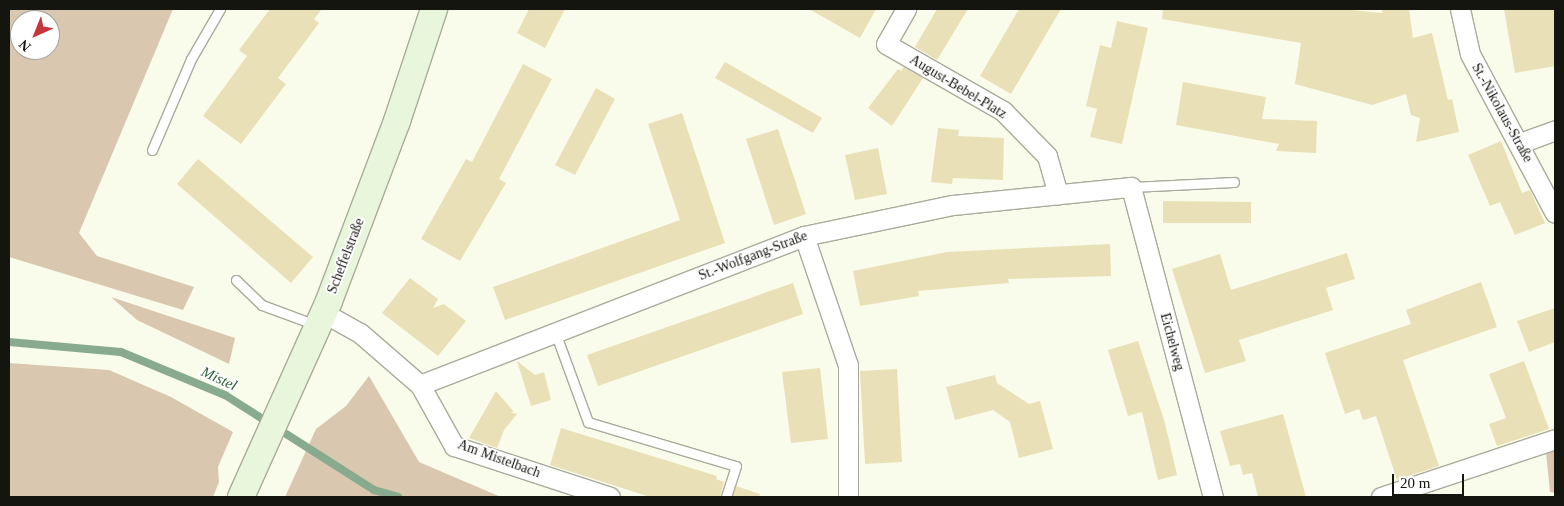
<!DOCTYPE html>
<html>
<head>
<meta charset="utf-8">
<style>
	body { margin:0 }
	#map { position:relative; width:1564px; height:506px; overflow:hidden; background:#f9fcea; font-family:"Times New Roman",serif }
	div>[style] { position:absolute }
	.green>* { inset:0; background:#d9c8af }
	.stream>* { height:8px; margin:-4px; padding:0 4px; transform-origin:4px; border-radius:4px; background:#88aa8e }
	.building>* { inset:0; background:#eae0b7 }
	.roads { filter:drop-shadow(1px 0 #a9ab9a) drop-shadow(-1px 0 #a9ab9a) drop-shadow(0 1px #a9ab9a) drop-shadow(0 -1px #a9ab9a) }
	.lane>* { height:9px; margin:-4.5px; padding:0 4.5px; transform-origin:4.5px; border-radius:4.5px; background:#fff }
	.street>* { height:19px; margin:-9.5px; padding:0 9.5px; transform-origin:9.5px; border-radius:9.5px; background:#fff }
	.secondary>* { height:26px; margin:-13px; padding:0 13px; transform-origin:13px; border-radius:13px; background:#e8f6dc }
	span { translate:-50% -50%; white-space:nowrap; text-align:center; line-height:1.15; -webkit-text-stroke:4px #fff; paint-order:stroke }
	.street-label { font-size:14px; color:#14150f }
	.water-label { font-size:15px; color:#2d623b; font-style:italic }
	.frame { position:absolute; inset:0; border:10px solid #14150f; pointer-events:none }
	.north { position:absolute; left:10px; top:10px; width:50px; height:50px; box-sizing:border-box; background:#fff; border:1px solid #a1a19f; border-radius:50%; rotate:224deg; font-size:14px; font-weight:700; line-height:20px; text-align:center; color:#14150f }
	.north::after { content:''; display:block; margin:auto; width:18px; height:22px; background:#c5353b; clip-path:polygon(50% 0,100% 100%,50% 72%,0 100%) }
	.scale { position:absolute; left:1392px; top:474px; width:72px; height:22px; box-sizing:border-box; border:2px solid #14150f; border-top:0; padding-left:6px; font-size:15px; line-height:18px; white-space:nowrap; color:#14150f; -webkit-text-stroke:4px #fff; paint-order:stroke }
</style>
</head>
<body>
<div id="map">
	<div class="green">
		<i style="clip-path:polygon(evenodd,9px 9px,173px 9px,79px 233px,97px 256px,194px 287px,183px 310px,9px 257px,9px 9px,20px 20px,50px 20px,50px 50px,20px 50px,20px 20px)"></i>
		<i style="clip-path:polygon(111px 297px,235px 338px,229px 364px,137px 320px)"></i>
		<i style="clip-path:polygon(9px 363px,109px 370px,171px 397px,233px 432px,218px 467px,219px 482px,213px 497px,9px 497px)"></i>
		<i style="clip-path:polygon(369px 376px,419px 462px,501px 497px,285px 497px,316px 429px,346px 406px)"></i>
		<i style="clip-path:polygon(1555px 439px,1555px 493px,1550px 492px,1545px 443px)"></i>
	</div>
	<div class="stream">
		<i style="left:9px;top:342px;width:112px;rotate:5.1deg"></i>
		<i style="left:121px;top:352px;width:113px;rotate:22.5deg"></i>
		<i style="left:225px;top:395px;width:177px;rotate:32.5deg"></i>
		<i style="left:374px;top:490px;width:25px;rotate:16deg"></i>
	</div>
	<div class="building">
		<i style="clip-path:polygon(270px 9px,322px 9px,314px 19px,319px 23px,278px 78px,286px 84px,241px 144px,203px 116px,247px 56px,239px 50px)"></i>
		<i style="clip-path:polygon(529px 9px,565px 9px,545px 48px,517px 33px)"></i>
		<i style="clip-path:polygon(809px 9px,876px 9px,860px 38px)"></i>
		<i style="clip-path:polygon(937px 9px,968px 9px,937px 60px,915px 47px)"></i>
		<i style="clip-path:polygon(1019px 9px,1061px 9px,1011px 94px,980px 76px)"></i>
		<i style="clip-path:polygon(1163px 9px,1341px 9px,1382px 13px,1382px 9px,1409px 9px,1413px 38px,1432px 33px,1448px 100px,1452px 99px,1459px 132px,1416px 142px,1420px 118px,1411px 115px,1406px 94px,1372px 105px,1295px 84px,1301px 43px,1162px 19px)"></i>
		<i style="clip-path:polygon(1504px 9px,1555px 9px,1555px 66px,1515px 73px)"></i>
		<i style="clip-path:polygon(1117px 21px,1148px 28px,1122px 144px,1090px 137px,1097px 109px,1086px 106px,1100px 45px,1111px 48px)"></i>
		<i style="clip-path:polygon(725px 62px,822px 118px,813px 133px,715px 78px)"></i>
		<i style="clip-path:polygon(523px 64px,552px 79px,499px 179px,506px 183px,460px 261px,421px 239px,466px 159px,472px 162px)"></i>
		<i style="clip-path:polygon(904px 67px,923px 78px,892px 126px,868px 108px,898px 69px,901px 71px)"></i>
		<i style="clip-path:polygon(1183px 82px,1266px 97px,1262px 119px,1317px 121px,1316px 153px,1276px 151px,1279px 144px,1176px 125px)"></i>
		<i style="clip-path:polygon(596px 88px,615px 99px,575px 175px,555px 165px)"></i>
		<i style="clip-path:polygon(682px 113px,725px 243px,505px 320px,493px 287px,680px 220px,648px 124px)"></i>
		<i style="clip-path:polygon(938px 128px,959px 130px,958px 136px,1004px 138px,1003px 180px,953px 178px,952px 184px,931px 182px)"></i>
		<i style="clip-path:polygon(778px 129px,806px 214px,774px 225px,746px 139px)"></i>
		<i style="clip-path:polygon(1501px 141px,1522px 193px,1530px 190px,1545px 223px,1515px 235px,1500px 202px,1490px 206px,1468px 155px)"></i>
		<i style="clip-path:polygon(878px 148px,887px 194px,855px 200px,845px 155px)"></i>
		<i style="clip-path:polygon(198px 159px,313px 257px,291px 283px,177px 184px)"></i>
		<i style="clip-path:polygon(1163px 201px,1251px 202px,1251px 223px,1163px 223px)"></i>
		<i style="clip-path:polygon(1110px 244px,1111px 276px,1008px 279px,1009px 283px,918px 291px,919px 296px,860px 306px,853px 271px,947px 252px)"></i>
		<i style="clip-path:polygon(1347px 253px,1355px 279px,1326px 288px,1333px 310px,1239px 340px,1246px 361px,1205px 373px,1172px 269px,1220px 254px,1231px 290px)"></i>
		<i style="clip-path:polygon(410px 278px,438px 299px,433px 308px,444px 304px,466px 321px,438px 356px,382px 313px)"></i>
		<i style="clip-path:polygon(1481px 282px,1497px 327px,1403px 360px,1439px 466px,1397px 480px,1376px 416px,1363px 420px,1359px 409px,1345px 414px,1325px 353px,1411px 324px,1406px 310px)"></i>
		<i style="clip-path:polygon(793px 283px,803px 314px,598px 386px,587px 355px)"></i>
		<i style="clip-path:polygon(1555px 308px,1555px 342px,1529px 352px,1517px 321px)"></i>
		<i style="clip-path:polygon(1138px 341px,1165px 423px,1177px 475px,1158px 480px,1142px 412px,1128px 416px,1108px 350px)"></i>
		<i style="clip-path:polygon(517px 361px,535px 375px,544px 372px,551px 400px,531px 406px)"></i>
		<i style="clip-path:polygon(1524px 361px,1549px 429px,1497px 446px,1489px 424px,1506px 418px,1489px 374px)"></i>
		<i style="clip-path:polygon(820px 368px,828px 439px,791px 443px,782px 372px)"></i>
		<i style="clip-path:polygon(897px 369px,902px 462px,865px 464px,860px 371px)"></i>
		<i style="clip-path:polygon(995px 375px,997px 383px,1029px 404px,1040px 401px,1053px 449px,1019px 458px,1010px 422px,993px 410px,955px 420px,946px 387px)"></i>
		<i style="clip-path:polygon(496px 391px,514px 412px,510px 412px,517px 414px,504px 430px,497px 448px,469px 438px)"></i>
		<i style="clip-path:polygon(1283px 414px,1306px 497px,1258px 497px,1252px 473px,1243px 475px,1240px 464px,1230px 466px,1220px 431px)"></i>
		<i style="clip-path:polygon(561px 428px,717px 476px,716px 479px,724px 482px,720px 497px,650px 497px,550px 465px)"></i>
		<i style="clip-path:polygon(736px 486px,760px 494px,759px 497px,732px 497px)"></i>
	</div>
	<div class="roads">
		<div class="lane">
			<i style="left:152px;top:150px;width:99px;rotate:-66.8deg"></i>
			<i style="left:191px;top:59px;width:58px;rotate:-59.9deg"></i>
			<i style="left:1131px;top:187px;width:103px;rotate:-2.8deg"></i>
			<i style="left:236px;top:280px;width:36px;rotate:44deg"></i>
			<i style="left:262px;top:305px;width:58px;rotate:20.3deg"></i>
			<i style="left:555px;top:332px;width:96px;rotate:69.9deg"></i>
			<i style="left:588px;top:422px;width:154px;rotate:16.6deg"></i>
			<i style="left:736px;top:466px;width:33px;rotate:108deg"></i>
		</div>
		<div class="street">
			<i style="left:906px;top:9px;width:40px;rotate:119.7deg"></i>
			<i style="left:886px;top:44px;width:135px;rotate:29.8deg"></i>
			<i style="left:1003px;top:111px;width:63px;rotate:45.6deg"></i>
			<i style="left:1047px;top:156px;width:40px;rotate:74deg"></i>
			<i style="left:1460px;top:9px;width:46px;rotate:77.5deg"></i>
			<i style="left:1470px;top:54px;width:180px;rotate:61.9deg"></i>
			<i style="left:1520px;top:143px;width:37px;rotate:-20deg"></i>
			<i style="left:804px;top:236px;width:136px;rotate:71.2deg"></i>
			<i style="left:848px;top:365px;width:132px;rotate:90deg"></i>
			<i style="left:324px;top:313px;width:41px;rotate:29.1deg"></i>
			<i style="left:360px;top:333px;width:79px;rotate:40.9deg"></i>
			<i style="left:420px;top:385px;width:70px;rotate:60.9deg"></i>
			<i style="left:454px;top:446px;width:164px;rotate:18.1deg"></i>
			<i style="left:420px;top:385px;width:412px;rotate:-21.2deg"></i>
			<i style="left:804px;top:236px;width:152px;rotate:-11.8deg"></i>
			<i style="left:953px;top:205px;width:179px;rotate:-5.8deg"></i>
			<i style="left:1131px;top:187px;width:321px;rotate:75.2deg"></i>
			<i style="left:1381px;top:497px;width:183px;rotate:-18.4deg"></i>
		</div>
		<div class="secondary">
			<i style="left:241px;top:497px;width:215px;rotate:-65.8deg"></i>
			<i style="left:329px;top:301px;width:192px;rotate:-69.3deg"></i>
			<i style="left:397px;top:121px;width:118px;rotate:-71.7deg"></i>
		</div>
	</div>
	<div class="street-label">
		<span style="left:958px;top:87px;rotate:31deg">August-Bebel-Platz</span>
		<span style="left:1502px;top:113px;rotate:61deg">St.-Nikolaus-Straße</span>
		<span style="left:346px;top:256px;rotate:-69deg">Scheffelstraße</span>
		<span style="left:753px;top:256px;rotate:-21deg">St.-Wolfgang-Straße</span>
		<span style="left:1172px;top:342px;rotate:75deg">Eichelweg</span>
		<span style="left:499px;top:459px;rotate:20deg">Am Mistelbach</span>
	</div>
	<div class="water-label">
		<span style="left:219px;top:379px;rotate:25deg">Mistel</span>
	</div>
	<div class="frame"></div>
	<div class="north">N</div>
	<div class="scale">20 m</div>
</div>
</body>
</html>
